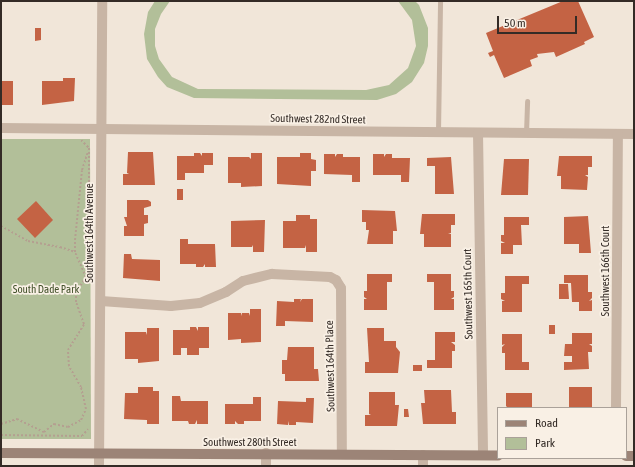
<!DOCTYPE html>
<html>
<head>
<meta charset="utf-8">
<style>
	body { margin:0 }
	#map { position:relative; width:635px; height:467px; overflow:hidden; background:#f1e6d9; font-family:"Asap Condensed",sans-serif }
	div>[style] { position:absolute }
	.green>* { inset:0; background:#b2bf99 }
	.building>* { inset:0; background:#c46344 }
	.path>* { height:2px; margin-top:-1px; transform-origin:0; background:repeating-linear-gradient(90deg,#b49f90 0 2px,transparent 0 4px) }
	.lane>* { height:5px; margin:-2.5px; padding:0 2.5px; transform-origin:2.5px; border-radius:2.5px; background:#c8b5a5 }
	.street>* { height:10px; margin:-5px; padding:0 5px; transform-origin:5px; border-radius:5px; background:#c8b5a5 }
	.secondary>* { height:10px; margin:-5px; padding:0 5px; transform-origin:5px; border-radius:5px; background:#9c8477 }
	span { translate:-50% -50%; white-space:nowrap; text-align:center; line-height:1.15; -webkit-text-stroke:3.5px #f9f0e5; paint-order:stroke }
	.street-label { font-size:11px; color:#342b26 }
	.park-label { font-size:11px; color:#43522b }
	.frame { position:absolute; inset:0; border:2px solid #342b26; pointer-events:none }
	.legend { position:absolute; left:497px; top:407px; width:130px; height:52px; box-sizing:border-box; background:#f9f0e5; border:1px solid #aaa199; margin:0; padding:5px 7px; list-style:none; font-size:12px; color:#342b26 }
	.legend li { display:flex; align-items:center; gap:8px; height:20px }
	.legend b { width:20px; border:1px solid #aaa199 }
	.scale { position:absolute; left:497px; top:16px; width:80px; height:18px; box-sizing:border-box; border:2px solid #342b26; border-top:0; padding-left:5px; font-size:12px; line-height:14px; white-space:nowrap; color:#342b26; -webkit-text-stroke:3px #f9f0e5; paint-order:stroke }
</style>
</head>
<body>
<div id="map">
	<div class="green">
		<i style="clip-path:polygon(155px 1px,170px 1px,161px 14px,155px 29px,155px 46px,159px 59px,172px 77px,198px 89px,366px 90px,389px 85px,408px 68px,416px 46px,412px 20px,398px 1px,415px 1px,419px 5px,428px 28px,428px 46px,424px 63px,412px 82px,396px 94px,377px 100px,194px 98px,167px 87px,158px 77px,147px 59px,144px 34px,148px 12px)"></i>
		<i style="clip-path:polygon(1px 139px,90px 139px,91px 439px,1px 439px)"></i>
	</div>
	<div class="building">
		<i style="clip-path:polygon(563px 1px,578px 1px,594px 37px,584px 42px,585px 44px,556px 57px,554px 52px,537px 54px,538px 57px,530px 60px,532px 66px,504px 78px,494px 55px,490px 57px,488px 53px,493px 51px,486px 33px)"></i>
		<i style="clip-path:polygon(35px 28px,41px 28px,41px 40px,35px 41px)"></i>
		<i style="clip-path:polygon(63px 78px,75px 78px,74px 101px,42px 105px,42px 81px,63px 81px)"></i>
		<i style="clip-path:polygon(1px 81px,13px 81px,13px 105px,1px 105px)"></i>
		<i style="clip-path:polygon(128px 152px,153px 152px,155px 185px,123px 185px,123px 174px,129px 174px,127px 173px)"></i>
		<i style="clip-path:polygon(194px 153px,200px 153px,202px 156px,202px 153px,213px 153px,213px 165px,204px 165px,204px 173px,185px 173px,185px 180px,177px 180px,177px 156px,194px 156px)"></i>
		<i style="clip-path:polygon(251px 153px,262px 153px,262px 186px,241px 187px,241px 183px,228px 183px,228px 157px,249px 157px,251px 159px)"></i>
		<i style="clip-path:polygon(300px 153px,311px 153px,311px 159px,316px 160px,316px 171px,311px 171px,311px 186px,277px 184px,277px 157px,300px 157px)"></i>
		<i style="clip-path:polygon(324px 154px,335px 154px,335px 157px,337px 154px,343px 154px,343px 157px,360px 157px,360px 182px,352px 182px,352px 175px,324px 174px)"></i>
		<i style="clip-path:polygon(373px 154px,384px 154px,384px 157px,386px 154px,392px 154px,392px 158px,410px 158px,409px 182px,401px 182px,401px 175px,373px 175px)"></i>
		<i style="clip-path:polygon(559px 156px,592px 156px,592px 167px,588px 167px,588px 175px,585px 175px,588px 177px,587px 190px,561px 189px,561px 176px,557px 176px)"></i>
		<i style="clip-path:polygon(451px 157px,454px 194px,435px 194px,435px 166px,427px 166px,427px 158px)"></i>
		<i style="clip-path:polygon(504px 159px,529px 159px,528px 195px,501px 195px)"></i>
		<i style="clip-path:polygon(177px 189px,183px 189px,183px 200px,177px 200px)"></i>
		<i style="clip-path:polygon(127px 200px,148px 200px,151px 202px,151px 206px,144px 208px,144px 215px,148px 215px,148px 223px,144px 224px,144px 236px,124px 236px,124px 226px,127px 226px,124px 217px,127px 217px)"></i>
		<i style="clip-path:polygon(36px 201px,53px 220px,35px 238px,17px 219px)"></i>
		<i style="clip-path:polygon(362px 210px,395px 211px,397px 231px,393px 231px,393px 244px,367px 244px,369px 230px,366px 230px,366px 222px,362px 222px)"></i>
		<i style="clip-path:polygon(422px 214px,455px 214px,455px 225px,451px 225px,451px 233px,448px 233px,451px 234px,451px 247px,424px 247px,424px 234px,420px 234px)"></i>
		<i style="clip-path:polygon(296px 215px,310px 215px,310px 219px,317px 219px,317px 252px,306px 252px,306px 245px,305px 248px,283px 248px,283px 221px,296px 221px)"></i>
		<i style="clip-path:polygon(588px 216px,591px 253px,579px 253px,579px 244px,564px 244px,564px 217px)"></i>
		<i style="clip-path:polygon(504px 217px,529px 217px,529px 225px,521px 225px,522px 245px,513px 245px,513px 254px,501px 254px,501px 243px,505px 243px,501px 241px,501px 235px,504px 235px)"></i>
		<i style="clip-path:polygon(265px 220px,264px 252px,253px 252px,253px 245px,252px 247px,231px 247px,231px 221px)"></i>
		<i style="clip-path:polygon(180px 239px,188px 239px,188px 244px,215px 244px,216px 267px,205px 267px,205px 264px,203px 267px,196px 267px,196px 264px,180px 264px)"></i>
		<i style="clip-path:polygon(124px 254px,131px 254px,132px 259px,160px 260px,160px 281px,123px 278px)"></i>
		<i style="clip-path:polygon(367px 274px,392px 274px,392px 282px,387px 282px,387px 310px,364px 310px,364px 299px,367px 299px,364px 297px,364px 291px,367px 291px)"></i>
		<i style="clip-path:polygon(427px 274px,451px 274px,451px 291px,454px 291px,454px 297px,451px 299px,454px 299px,454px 310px,434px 310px,434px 282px,427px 282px)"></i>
		<i style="clip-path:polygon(564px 275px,588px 275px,588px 292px,592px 292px,592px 298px,589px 301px,592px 300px,592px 311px,579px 311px,579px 302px,572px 302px,571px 283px,564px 283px)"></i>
		<i style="clip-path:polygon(505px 276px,529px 276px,529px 284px,522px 284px,522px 312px,502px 312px,502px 301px,505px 301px,501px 299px,501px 293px,505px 293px)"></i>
		<i style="clip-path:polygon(559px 284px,568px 284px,569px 299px,559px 299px)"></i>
		<i style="clip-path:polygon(294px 299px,301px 299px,300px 302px,302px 299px,313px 299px,313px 322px,285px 321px,285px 326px,276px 326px,277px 301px,294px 302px)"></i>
		<i style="clip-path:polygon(250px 309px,261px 309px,261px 342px,241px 343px,241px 339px,228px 340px,228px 313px,241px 313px,242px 316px,242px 313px,249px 313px,250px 316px)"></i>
		<i style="clip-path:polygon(549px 325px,555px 325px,555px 334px,549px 334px)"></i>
		<i style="clip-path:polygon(190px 327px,196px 327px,198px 331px,198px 327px,209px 327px,209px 348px,199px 348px,199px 355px,187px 355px,187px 348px,181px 348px,181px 355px,173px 355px,173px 330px,190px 330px)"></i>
		<i style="clip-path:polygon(147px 328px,159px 328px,159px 361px,138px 363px,138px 359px,125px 359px,125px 332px,146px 332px,147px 335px)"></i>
		<i style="clip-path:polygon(367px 328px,384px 328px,384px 341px,396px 341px,396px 347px,400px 352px,398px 373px,365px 373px,365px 362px,369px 362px)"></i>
		<i style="clip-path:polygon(435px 332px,455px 332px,455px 342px,451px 342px,455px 345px,455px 351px,452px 351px,452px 368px,427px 368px,427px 360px,435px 360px)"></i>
		<i style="clip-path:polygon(572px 333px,592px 333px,592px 344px,589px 344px,592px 346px,592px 352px,588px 352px,589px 369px,564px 370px,564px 362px,572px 362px,572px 356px,564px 356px,565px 344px,572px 344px)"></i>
		<i style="clip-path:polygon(502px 334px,522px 334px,522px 362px,529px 362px,529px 370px,505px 370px,505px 353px,502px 353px,502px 347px,505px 344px,502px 345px)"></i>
		<i style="clip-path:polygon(288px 347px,314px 347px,314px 369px,318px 369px,319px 381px,285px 381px,285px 374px,282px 374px,282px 360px,287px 360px)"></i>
		<i style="clip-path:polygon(413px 365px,422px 365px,422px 371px,413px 371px)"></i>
		<i style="clip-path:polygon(138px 387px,153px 387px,153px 391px,159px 391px,159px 424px,147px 424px,147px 420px,124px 419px,125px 393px,138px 393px)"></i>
		<i style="clip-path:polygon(569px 387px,592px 387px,592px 408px,569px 408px)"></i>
		<i style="clip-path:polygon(424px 390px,451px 390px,452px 412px,456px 412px,456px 424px,423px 424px,421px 403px,425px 403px)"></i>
		<i style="clip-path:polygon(369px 392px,395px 392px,395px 405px,399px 405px,397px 426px,365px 426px,365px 415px,371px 415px,369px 414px)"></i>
		<i style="clip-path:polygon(506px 393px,532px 393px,532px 408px,508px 408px,506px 406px)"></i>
		<i style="clip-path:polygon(172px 396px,180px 396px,181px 401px,208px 401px,208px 424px,197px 424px,197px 420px,195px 424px,189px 424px,188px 421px,172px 421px)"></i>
		<i style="clip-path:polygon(253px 397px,261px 397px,261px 421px,244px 421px,244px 424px,238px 424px,235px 421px,235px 424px,225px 424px,225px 404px,253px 404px)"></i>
		<i style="clip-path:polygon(306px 398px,314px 398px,313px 423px,296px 422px,296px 425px,289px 425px,288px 421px,288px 425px,277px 424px,278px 401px,306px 402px)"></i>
		<i style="clip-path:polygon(404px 409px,408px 409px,409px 417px,404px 417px)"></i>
	</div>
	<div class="path">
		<i style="left:81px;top:140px;width:11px;rotate:45deg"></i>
		<i style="left:89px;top:148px;width:39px;rotate:90deg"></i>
		<i style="left:1px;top:226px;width:31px;rotate:29deg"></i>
		<i style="left:28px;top:241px;width:33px;rotate:11deg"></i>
		<i style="left:60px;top:247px;width:16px;rotate:18deg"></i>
		<i style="left:1px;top:424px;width:17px;rotate:-17deg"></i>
		<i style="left:17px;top:419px;width:30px;rotate:26deg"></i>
		<i style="left:44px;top:432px;width:13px;rotate:-39deg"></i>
		<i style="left:54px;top:424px;width:14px;rotate:12deg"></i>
		<i style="left:68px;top:427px;width:15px;rotate:-28deg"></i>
		<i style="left:81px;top:420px;width:12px;rotate:-66deg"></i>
		<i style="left:86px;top:409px;width:23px;rotate:-103deg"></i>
		<i style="left:81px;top:387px;width:24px;rotate:-120deg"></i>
		<i style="left:69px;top:366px;width:16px;rotate:-94deg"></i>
		<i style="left:68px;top:350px;width:31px;rotate:-58deg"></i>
		<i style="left:84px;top:324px;width:23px;rotate:-110deg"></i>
		<i style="left:76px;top:302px;width:10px;rotate:-90deg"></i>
		<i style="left:76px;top:292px;width:18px;rotate:-56deg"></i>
		<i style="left:86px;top:277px;width:27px;rotate:-114deg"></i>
		<i style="left:75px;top:252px;width:12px;rotate:-90deg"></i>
		<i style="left:75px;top:240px;width:70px;rotate:-84.3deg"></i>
		<i style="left:82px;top:170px;width:20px;rotate:-72deg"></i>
		<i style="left:1px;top:435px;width:81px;rotate:0.7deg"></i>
		<i style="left:82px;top:436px;width:9px;rotate:-49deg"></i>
	</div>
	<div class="lane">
		<i style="left:438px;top:132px;width:131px;rotate:-89.1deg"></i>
		<i style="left:526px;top:133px;width:32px;rotate:-88deg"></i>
	</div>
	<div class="street">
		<i style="left:1px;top:128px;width:633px;rotate:0.54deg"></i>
		<i style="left:478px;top:133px;width:322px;rotate:89.1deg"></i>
		<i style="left:101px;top:301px;width:70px;rotate:4.1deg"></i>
		<i style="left:171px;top:306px;width:29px;rotate:-6deg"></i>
		<i style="left:200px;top:303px;width:28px;rotate:-23deg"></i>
		<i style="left:226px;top:292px;width:20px;rotate:-33deg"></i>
		<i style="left:243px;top:281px;width:30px;rotate:-14deg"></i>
		<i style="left:272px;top:274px;width:58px;rotate:3deg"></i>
		<i style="left:330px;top:277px;width:7px;rotate:27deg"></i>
		<i style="left:336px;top:280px;width:9px;rotate:58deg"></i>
		<i style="left:341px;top:288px;width:166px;rotate:89.7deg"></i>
		<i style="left:616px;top:408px;width:274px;rotate:-89.6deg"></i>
		<i style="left:423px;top:455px;width:11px;rotate:90deg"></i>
		<i style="left:99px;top:466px;width:465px;rotate:-89.6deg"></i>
		<i style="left:266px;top:466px;width:13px;rotate:-90deg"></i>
	</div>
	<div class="secondary">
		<i style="left:1px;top:453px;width:497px;rotate:0.3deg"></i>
		<i style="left:626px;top:456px;width:8px"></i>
	</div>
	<div class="street-label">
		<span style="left:318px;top:119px;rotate:1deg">Southwest 282nd Street</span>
		<span style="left:89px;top:233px;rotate:-90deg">Southwest 164th Avenue</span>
		<span style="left:605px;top:271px;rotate:-90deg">Southwest 166th Court</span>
		<span style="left:468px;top:294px;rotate:-91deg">Southwest 165th Court</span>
		<span style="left:330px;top:366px;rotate:-91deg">Southwest 164th Place</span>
		<span style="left:250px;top:442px">Southwest 280th Street</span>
	</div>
	<div class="park-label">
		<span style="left:46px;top:289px">South Dade Park</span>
	</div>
	<div class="frame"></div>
	<ul class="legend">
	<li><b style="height:5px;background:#9c8477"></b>Road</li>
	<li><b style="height:11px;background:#b2bf99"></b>Park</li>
	</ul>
	<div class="scale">50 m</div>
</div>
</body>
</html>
